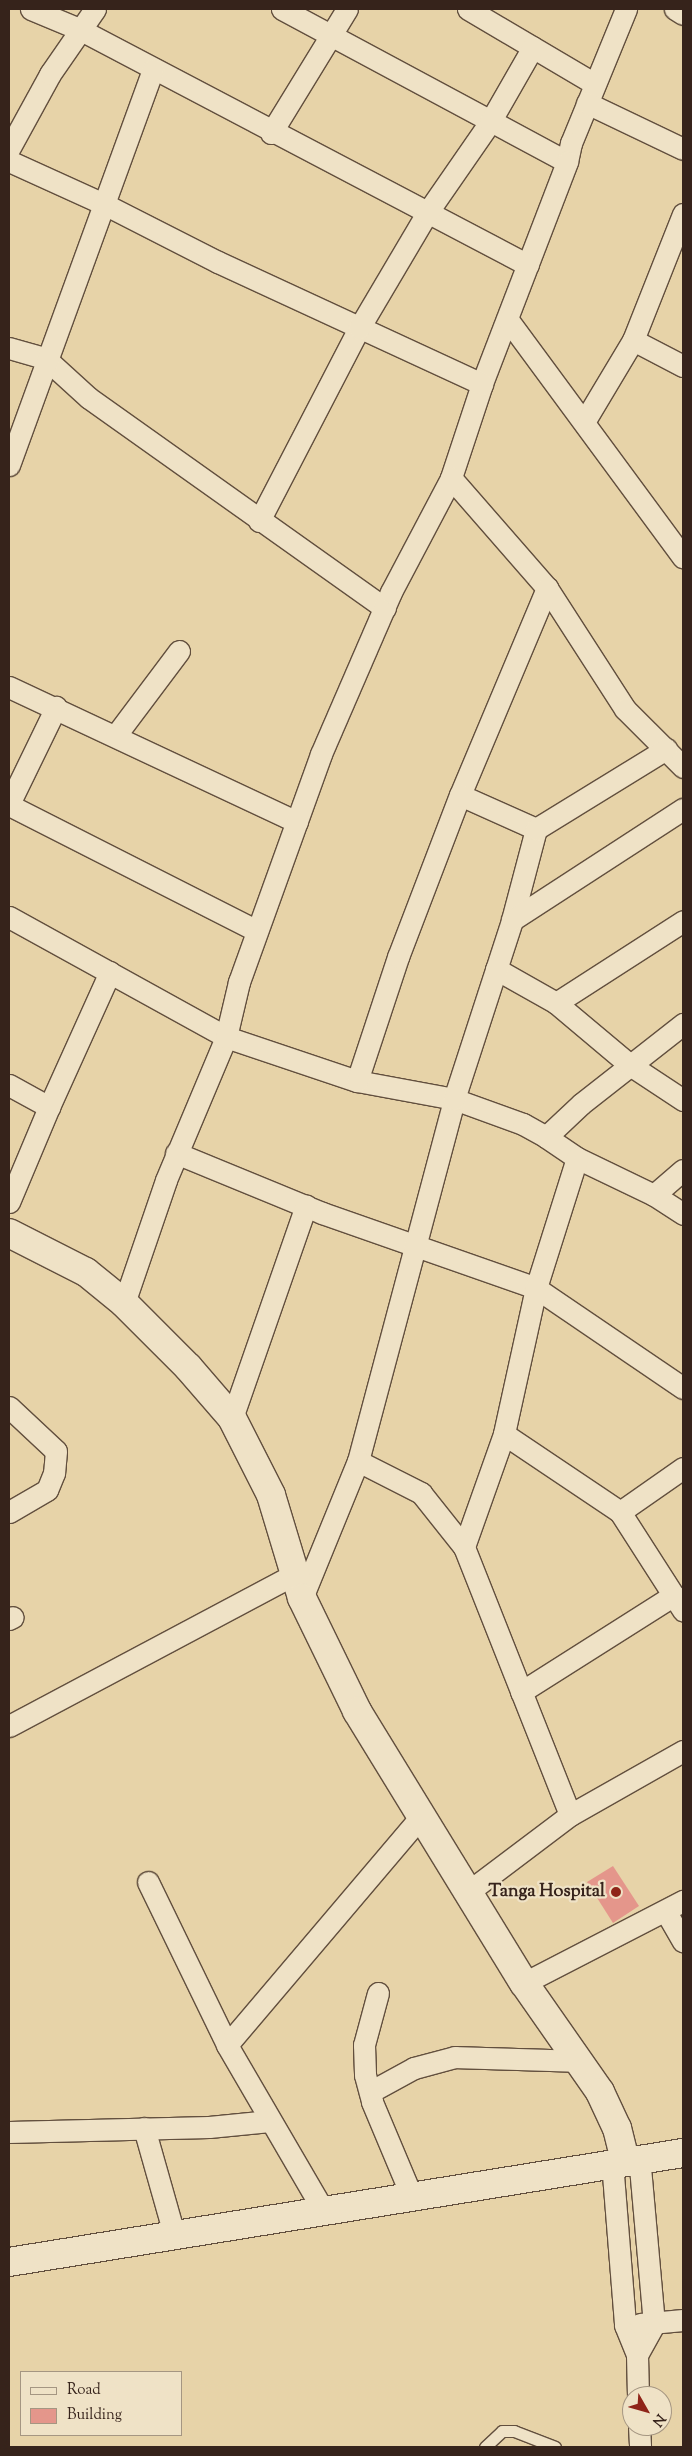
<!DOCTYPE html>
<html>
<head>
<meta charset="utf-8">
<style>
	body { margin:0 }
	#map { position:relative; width:692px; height:2456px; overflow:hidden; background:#e7d3a8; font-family:"Sorts Mill Goudy",serif }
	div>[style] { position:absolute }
	.building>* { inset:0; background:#e4968b }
	.roads { filter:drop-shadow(1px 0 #624f3e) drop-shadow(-1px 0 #624f3e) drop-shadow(0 1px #624f3e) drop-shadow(0 -1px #624f3e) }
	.service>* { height:11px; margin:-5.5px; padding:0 5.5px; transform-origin:5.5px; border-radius:5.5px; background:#efe2c6 }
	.minor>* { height:21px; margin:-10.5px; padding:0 10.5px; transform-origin:10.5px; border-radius:10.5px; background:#efe2c6 }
	.tertiary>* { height:28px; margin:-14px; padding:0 14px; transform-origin:14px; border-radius:14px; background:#efe2c6 }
	.dots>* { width:14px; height:14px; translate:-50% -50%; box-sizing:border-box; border:2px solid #efe2c6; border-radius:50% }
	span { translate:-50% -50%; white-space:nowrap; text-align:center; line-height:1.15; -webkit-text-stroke:4.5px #efe2c6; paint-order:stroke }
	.poi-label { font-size:18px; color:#36231b; font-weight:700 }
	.right { translate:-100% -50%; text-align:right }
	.frame { position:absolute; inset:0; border:10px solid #36231b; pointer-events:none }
	.legend { position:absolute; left:20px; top:2371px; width:162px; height:65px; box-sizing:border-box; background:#efe2c6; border:1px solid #a59682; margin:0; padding:6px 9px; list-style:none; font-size:15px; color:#36231b }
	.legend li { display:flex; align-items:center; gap:10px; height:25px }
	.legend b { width:25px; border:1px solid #a59682 }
	.north { position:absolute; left:622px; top:2386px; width:50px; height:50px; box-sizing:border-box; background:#efe2c6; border:1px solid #a59682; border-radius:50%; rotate:128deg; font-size:14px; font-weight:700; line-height:20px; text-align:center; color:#36231b }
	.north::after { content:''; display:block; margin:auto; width:18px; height:22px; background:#8f2418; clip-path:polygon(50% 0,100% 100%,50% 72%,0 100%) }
</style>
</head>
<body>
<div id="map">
	<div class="building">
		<i style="clip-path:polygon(613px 1866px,639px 1906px,613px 1923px,587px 1882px)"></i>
	</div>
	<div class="roads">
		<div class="service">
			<i style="left:485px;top:2447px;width:23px;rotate:-43deg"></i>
			<i style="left:502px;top:2431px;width:12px"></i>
			<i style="left:514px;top:2431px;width:44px;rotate:21.3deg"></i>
		</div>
		<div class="minor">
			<i style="left:31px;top:9px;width:52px;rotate:22.6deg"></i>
			<i style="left:79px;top:29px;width:507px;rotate:27.73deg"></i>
			<i style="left:282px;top:9px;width:323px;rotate:28.2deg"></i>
			<i style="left:468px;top:9px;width:147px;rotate:30.6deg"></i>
			<i style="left:626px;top:9px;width:145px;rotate:112.3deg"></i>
			<i style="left:571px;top:143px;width:19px;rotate:102deg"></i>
			<i style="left:567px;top:162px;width:238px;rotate:111deg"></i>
			<i style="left:482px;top:384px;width:99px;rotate:108.3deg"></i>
			<i style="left:451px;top:478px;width:146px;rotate:48.9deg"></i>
			<i style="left:547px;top:588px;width:144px;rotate:57.2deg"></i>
			<i style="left:625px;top:709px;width:82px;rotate:45deg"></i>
			<i style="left:675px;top:9px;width:9px;rotate:32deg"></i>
			<i style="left:587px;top:103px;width:106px;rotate:25.6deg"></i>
			<i style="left:271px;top:133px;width:145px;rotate:-58.5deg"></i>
			<i style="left:9px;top:149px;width:85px;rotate:-61.3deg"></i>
			<i style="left:50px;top:74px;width:79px;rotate:-55.3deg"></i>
			<i style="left:9px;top:161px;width:104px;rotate:24.4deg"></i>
			<i style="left:104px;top:204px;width:128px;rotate:27deg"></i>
			<i style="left:218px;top:262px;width:291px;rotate:24.8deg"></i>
			<i style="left:683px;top:214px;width:136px;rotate:111.6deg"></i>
			<i style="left:633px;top:340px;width:56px;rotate:27.5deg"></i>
			<i style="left:508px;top:320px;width:295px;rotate:53.6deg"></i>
			<i style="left:9px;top:348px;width:37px;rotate:16deg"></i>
			<i style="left:45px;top:358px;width:59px;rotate:42.3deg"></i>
			<i style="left:89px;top:398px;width:363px;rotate:35.4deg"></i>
			<i style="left:584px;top:422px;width:96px;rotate:-59.1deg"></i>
			<i style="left:9px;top:465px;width:421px;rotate:-70deg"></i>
			<i style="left:259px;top:521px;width:217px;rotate:-62.6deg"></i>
			<i style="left:359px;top:328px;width:134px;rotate:-59.4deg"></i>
			<i style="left:427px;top:213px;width:111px;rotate:-55.3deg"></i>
			<i style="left:490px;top:122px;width:86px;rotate:-60.2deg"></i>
			<i style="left:9px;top:687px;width:318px;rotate:25.1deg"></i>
			<i style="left:116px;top:735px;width:105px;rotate:-53.1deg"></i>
			<i style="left:460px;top:795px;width:225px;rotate:-67.2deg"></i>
			<i style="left:9px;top:804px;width:108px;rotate:-64.1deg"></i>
			<i style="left:9px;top:805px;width:278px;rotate:26.9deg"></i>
			<i style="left:9px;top:917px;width:248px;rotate:28.9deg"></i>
			<i style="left:226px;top:1037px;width:138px;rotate:18.6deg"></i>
			<i style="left:357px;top:1081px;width:99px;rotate:10.5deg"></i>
			<i style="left:454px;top:1099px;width:73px;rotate:19.9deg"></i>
			<i style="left:523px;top:1124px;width:26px;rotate:29deg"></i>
			<i style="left:546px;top:1137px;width:48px;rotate:-43.3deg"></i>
			<i style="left:581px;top:1104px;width:130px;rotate:-38.1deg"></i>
			<i style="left:512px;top:920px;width:94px;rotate:-75.2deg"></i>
			<i style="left:496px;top:969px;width:69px;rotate:29.5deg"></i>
			<i style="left:556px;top:1003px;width:151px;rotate:-32.8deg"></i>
			<i style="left:556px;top:1003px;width:97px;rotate:40deg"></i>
			<i style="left:630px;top:1065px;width:64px;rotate:33.4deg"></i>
			<i style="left:357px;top:1081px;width:131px;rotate:-71.7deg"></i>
			<i style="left:398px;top:957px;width:173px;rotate:-69.1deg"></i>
			<i style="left:460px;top:795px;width:83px;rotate:24.1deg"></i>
			<i style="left:536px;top:829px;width:153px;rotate:-31.6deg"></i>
			<i style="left:9px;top:1085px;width:46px;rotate:28.8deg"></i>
			<i style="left:49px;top:1107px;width:103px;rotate:112.8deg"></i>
			<i style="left:49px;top:1107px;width:148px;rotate:-65.7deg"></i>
			<i style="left:546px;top:1137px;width:37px;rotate:34deg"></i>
			<i style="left:577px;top:1158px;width:85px;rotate:25.7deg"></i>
			<i style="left:654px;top:1195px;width:35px;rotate:33deg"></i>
			<i style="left:176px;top:1153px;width:158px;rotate:22.3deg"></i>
			<i style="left:322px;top:1213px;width:227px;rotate:19.3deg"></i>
			<i style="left:536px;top:1288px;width:178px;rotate:34.2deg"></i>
			<i style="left:577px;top:1158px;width:136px;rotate:107.5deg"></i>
			<i style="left:536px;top:1288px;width:149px;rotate:102.4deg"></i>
			<i style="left:504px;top:1434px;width:140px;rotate:33.9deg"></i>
			<i style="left:620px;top:1512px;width:77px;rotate:-34.9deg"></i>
			<i style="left:654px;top:1195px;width:38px;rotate:-41deg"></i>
			<i style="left:124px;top:1303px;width:130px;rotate:-71.1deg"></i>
			<i style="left:166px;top:1180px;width:155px;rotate:-67.2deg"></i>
			<i style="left:226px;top:1037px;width:57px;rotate:-76.7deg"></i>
			<i style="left:239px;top:982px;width:242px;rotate:-70.2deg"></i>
			<i style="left:321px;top:754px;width:176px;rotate:-66.6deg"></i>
			<i style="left:391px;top:592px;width:129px;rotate:-62.2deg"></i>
			<i style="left:9px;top:1407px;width:64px;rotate:43.1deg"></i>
			<i style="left:56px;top:1451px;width:22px;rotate:95deg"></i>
			<i style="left:54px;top:1473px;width:18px;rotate:112deg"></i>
			<i style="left:47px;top:1490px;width:44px;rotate:149.9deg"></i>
			<i style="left:232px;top:1418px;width:225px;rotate:-70.8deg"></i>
			<i style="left:504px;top:1434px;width:120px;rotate:109.5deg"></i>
			<i style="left:464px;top:1547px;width:288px;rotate:68.4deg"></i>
			<i style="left:358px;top:1461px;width:375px;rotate:-75.1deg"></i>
			<i style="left:454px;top:1099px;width:188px;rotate:-72deg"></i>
			<i style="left:512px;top:920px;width:204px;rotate:-33deg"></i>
			<i style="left:620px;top:1512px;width:117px;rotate:57.3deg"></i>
			<i style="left:302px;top:1598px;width:148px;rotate:-67.8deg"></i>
			<i style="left:358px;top:1461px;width:71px;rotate:26.9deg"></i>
			<i style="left:421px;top:1493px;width:69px;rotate:51.5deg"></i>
			<i style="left:9px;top:1619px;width:4px;rotate:-27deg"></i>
			<i style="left:521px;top:1692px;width:181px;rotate:-32.4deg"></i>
			<i style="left:9px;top:1726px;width:324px;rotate:-28deg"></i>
			<i style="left:148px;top:1882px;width:181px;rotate:64.1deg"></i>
			<i style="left:227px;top:2045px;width:191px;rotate:59.8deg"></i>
			<i style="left:468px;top:1892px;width:128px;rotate:-37deg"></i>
			<i style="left:570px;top:1815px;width:130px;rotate:-29.5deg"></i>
			<i style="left:666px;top:1912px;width:34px;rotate:60deg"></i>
			<i style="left:524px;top:1983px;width:179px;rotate:-27.3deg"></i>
			<i style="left:378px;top:1993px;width:54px;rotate:105.1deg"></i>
			<i style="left:364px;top:2045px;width:30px;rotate:88deg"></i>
			<i style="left:365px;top:2075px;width:28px;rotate:75deg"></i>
			<i style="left:372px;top:2102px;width:101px;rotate:67.2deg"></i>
			<i style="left:227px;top:2045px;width:300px;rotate:-49.7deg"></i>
			<i style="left:370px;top:2092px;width:50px;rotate:-28.6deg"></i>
			<i style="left:414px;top:2068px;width:42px;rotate:-15deg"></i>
			<i style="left:455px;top:2057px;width:125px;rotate:1.8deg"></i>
			<i style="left:144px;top:2128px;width:110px;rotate:74.2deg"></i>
			<i style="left:9px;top:2132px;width:200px;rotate:-1.4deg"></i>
			<i style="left:209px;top:2127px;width:61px;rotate:-5.6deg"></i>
			<i style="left:612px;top:2162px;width:164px;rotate:85.4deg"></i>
			<i style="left:625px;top:2325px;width:32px;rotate:68deg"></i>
			<i style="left:637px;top:2355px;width:41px;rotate:88.6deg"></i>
			<i style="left:640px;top:2324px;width:43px;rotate:-5.3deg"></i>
			<i style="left:637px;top:2355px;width:35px;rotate:-61deg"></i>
			<i style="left:654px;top:2324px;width:168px;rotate:-95.1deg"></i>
			<i style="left:639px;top:2426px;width:21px;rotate:87deg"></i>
		</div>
		<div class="tertiary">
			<i style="left:9px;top:1233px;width:86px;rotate:26.9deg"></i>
			<i style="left:86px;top:1272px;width:49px;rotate:39.2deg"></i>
			<i style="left:124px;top:1303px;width:91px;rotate:45deg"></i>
			<i style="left:188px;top:1367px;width:67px;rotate:49.2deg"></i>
			<i style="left:232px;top:1418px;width:86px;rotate:63.1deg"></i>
			<i style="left:271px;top:1495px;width:108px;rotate:73.2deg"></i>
			<i style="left:302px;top:1598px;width:126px;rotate:64deg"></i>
			<i style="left:357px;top:1711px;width:319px;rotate:58.5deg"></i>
			<i style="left:524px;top:1983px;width:133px;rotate:55.1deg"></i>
			<i style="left:600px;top:2092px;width:40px;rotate:65deg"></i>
			<i style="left:617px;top:2128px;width:33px;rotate:76deg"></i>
			<i style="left:9px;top:2262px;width:683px;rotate:-9.19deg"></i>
		</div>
	</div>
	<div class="dots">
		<i style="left:616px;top:1892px;background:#8f2418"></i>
	</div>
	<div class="poi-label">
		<span class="right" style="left:605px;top:1892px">Tanga Hospital</span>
	</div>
	<div class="frame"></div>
	<ul class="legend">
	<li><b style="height:6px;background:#efe2c6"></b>Road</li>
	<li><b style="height:14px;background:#e4968b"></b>Building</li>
	</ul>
	<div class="north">N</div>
</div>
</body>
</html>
